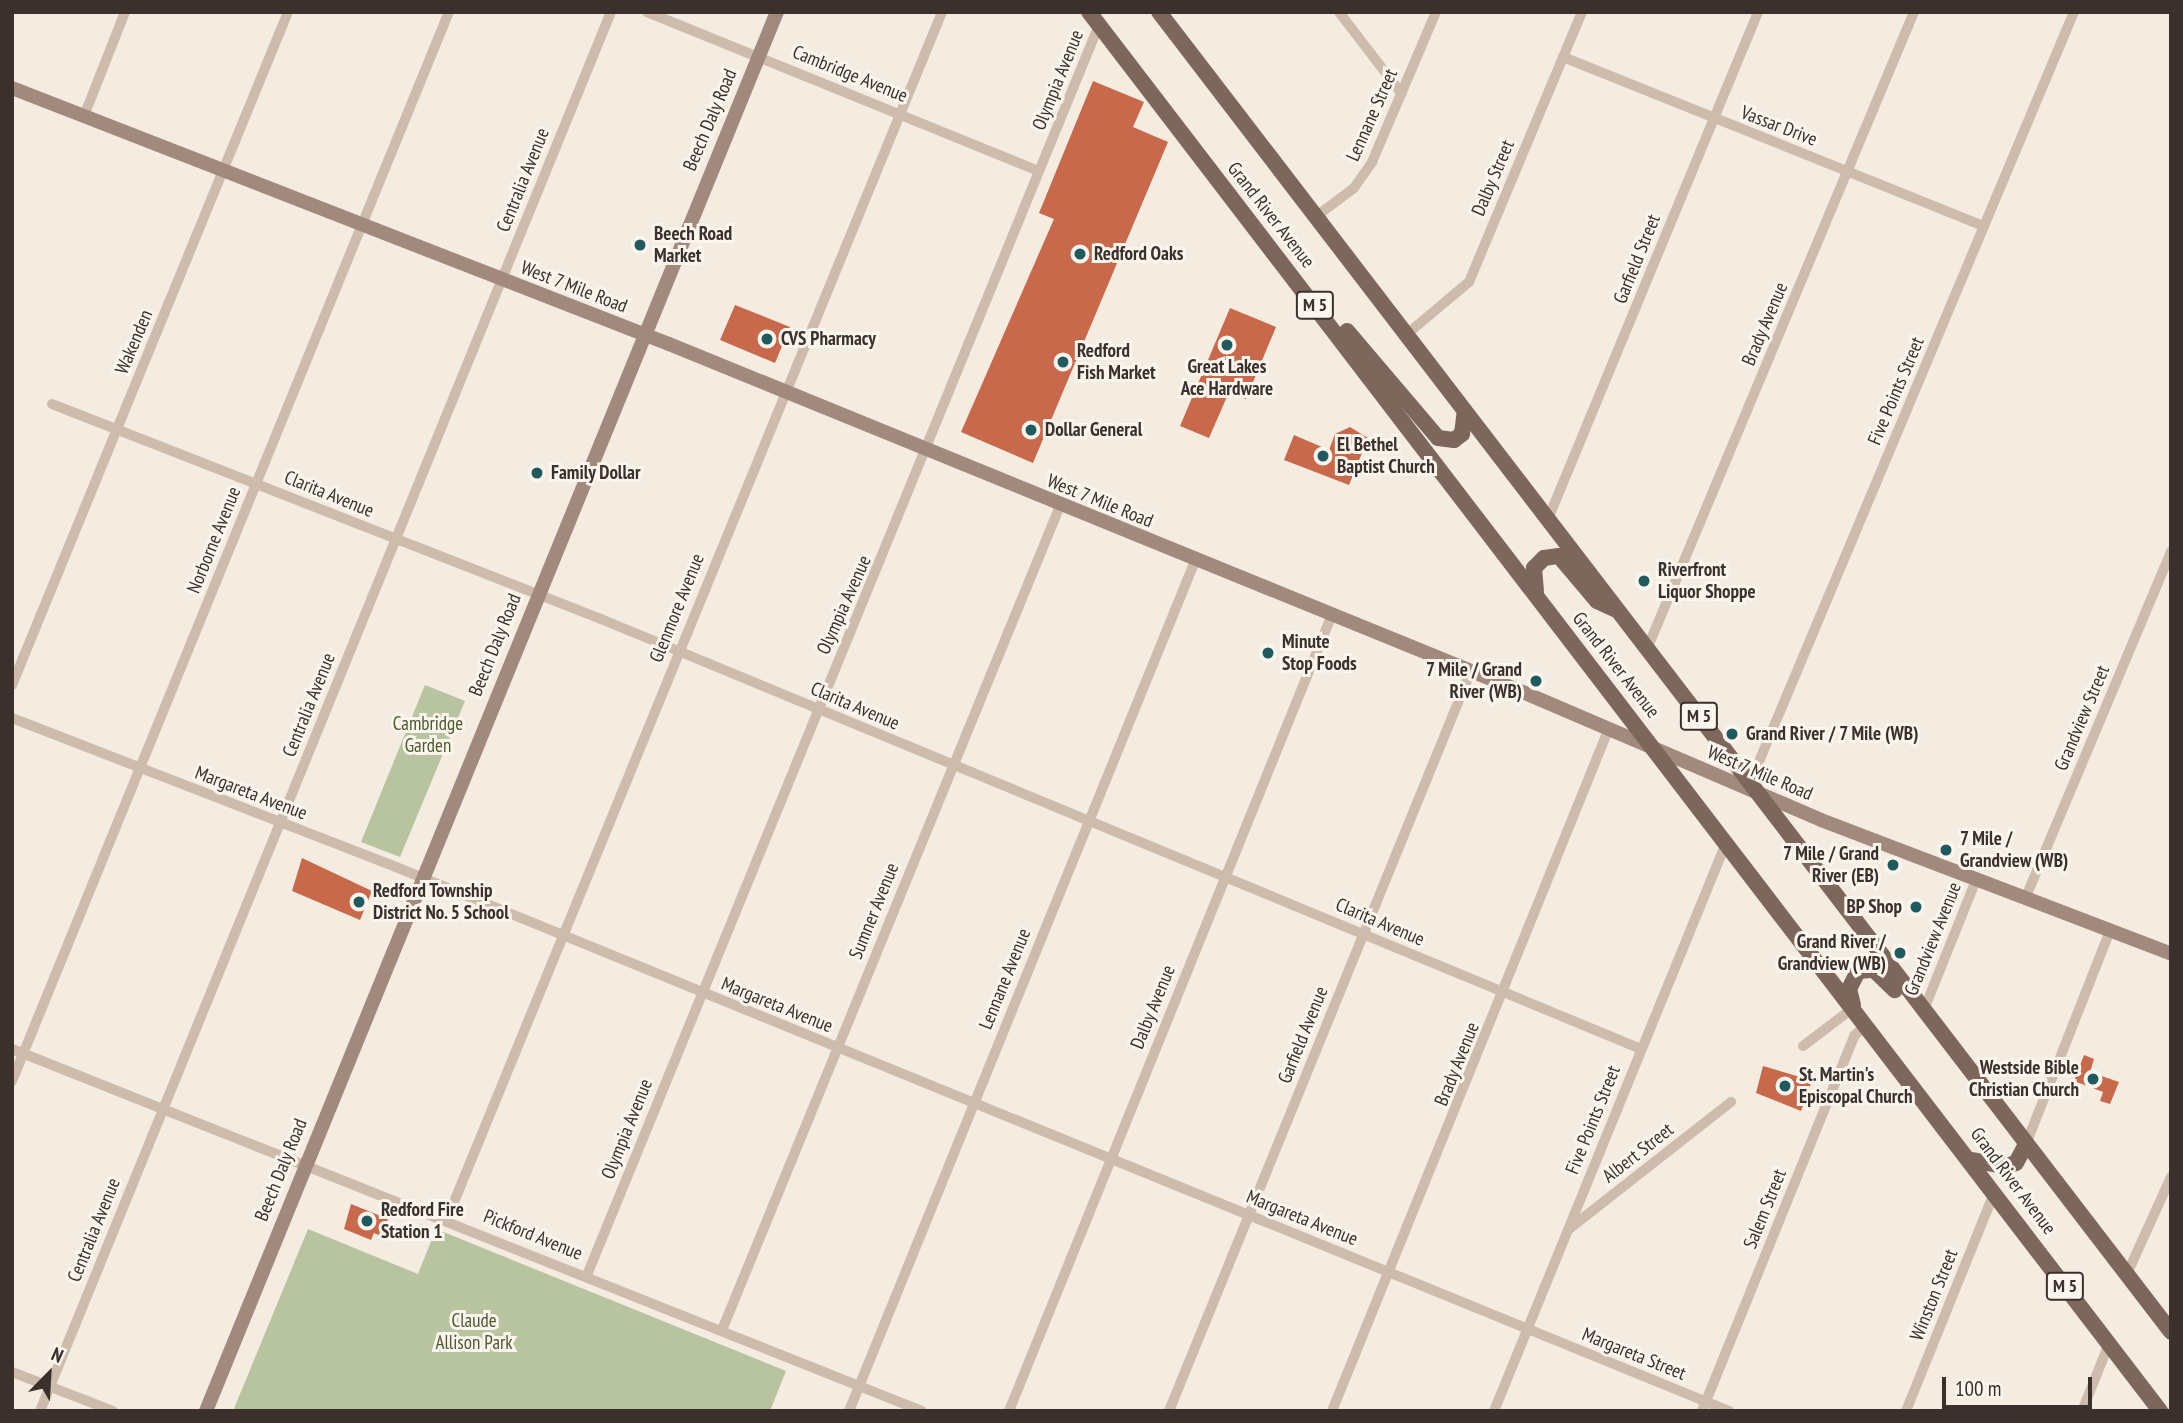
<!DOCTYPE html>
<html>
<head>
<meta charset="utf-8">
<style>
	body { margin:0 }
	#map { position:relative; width:2183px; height:1423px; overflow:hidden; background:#f4ebe1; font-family:"PT Sans Narrow",sans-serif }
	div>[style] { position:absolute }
	.green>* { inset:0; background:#b8c4a0 }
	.building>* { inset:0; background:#c8694b }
	.street>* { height:10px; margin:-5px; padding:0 5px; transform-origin:5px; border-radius:5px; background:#cdbbac }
	.secondary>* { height:14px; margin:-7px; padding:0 7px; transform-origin:7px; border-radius:7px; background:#a18a7d }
	.primary>* { height:16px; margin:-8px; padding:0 8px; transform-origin:8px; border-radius:8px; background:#7d675c }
	.dots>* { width:19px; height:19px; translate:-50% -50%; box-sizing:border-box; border:4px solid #fbf5ee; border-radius:50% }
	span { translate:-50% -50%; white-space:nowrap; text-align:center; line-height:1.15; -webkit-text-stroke:6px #fbf5ee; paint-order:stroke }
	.shield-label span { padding:2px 5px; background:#fbf5ee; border:2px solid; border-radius:5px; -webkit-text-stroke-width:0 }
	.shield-label { font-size:18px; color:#3b302b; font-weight:700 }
	.street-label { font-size:19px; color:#3b302b }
	.poi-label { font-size:19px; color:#3b302b; font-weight:700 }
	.left { translate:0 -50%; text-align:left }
	.right { translate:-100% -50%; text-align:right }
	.park-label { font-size:19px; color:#4a5a2e }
	.frame { position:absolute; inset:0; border:14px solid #3b302b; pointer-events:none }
	.north { position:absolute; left:14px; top:1339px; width:70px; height:70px; -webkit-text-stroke:5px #fbf5ee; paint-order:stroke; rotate:24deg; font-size:19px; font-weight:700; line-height:28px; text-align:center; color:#3b302b }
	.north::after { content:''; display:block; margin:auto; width:24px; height:32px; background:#3b302b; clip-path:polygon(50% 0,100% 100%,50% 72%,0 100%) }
	.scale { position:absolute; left:1942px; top:1377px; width:150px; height:32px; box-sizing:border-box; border:4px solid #3b302b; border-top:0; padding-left:9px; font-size:21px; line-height:24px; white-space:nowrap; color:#3b302b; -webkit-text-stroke:5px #fbf5ee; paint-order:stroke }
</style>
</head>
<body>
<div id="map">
	<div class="green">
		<i style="clip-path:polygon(425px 685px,465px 701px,400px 857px,361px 842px)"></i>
		<i style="clip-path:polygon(308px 1229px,418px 1274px,436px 1229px,786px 1371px,770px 1411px,233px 1411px)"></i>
	</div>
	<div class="building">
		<i style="clip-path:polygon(1093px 81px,1144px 102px,1133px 127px,1168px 142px,1033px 463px,961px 432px,1054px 219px,1039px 213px)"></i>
		<i style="clip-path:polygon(735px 305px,790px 327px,775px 363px,720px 340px)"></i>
		<i style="clip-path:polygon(1230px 308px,1276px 327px,1246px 399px,1229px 392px,1209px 438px,1180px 426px)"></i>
		<i style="clip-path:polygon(1350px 427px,1368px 438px,1349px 485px,1284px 460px,1294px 435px,1329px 450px,1335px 434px)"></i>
		<i style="clip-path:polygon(302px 858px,372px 891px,360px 920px,292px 891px)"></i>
		<i style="clip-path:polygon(2084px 1055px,2094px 1059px,2090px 1072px,2119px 1082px,2110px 1104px,2100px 1101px,2103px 1092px,2074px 1081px)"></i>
		<i style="clip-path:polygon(1763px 1066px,1800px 1077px,1805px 1068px,1815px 1072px,1801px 1111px,1756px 1093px)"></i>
		<i style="clip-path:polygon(351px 1204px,388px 1219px,381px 1236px,374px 1233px,371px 1240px,344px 1229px)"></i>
	</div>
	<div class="street">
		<i style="left:647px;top:12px;width:423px;rotate:22.1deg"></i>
		<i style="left:1339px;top:12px;width:103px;rotate:52.5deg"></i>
		<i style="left:1563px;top:57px;width:454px;rotate:21.9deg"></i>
		<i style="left:84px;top:116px;width:112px;rotate:-68.5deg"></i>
		<i style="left:1318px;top:215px;width:45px;rotate:-36.9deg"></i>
		<i style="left:1354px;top:188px;width:32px;rotate:-55deg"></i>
		<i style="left:1372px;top:162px;width:163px;rotate:-66.9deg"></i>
		<i style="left:1407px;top:334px;width:81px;rotate:-40deg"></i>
		<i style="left:1469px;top:282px;width:293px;rotate:-67.3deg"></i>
		<i style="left:52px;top:404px;width:590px;rotate:21.39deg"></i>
		<i style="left:601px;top:619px;width:1125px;rotate:22.46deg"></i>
		<i style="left:1548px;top:519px;width:549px;rotate:-67.5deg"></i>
		<i style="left:1647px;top:649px;width:691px;rotate:-67.26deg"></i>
		<i style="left:12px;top:685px;width:727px;rotate:-67.7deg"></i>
		<i style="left:12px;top:718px;width:412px;rotate:21.2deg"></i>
		<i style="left:396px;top:867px;width:1440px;rotate:22.2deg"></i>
		<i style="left:1750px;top:783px;width:836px;rotate:-67.21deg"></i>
		<i style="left:2025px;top:899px;width:377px;rotate:-67.2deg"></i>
		<i style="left:1923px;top:1012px;width:142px;rotate:-68.1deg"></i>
		<i style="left:1803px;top:1046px;width:63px;rotate:-37.2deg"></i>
		<i style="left:12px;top:1049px;width:979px;rotate:21.69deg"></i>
		<i style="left:12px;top:1081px;width:1155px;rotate:-67.77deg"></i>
		<i style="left:2026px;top:1144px;width:229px;rotate:-68.5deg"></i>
		<i style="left:447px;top:1219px;width:1305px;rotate:-67.7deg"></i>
		<i style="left:1569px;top:1229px;width:206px;rotate:-38.1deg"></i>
		<i style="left:2127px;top:1274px;width:107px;rotate:-65.6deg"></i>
		<i style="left:587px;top:1275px;width:1351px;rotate:-67.73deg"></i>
		<i style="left:722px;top:1330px;width:891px;rotate:-67.7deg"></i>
		<i style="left:12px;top:1372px;width:108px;rotate:21.1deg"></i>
		<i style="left:40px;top:1411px;width:1511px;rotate:-67.8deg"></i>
		<i style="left:849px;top:1411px;width:918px;rotate:-67.85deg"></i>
		<i style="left:1009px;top:1411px;width:857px;rotate:-67.93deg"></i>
		<i style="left:1169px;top:1411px;width:797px;rotate:-67.81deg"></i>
		<i style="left:1332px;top:1411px;width:737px;rotate:-67.92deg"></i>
		<i style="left:1494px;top:1411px;width:614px;rotate:-67.78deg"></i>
		<i style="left:1702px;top:1411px;width:405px;rotate:-67.9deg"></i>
		<i style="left:1854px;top:1036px;width:18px;rotate:-43deg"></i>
		<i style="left:1906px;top:1411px;width:235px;rotate:-68deg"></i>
		<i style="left:2082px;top:1411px;width:72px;rotate:-68.1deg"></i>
	</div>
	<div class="secondary">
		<i style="left:12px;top:88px;width:705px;rotate:21.29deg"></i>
		<i style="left:669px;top:344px;width:924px;rotate:22.18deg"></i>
		<i style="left:1525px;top:693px;width:322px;rotate:23.2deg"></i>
		<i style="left:1821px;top:820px;width:375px;rotate:20.9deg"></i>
		<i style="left:206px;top:1411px;width:1511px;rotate:-67.8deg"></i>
	</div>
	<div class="primary">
		<i style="left:1089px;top:12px;width:1762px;rotate:52.56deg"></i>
		<i style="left:1159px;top:12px;width:1663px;rotate:52.52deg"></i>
		<i style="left:1347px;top:331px;width:140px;rotate:49.6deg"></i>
		<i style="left:1438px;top:438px;width:16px;rotate:7deg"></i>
		<i style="left:1454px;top:440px;width:10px;rotate:-37deg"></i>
		<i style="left:1462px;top:434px;width:23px;rotate:-83deg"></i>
		<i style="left:1536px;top:591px;width:23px;rotate:-95deg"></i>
		<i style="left:1534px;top:568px;width:14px;rotate:-45deg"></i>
		<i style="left:1544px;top:558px;width:15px;rotate:-8deg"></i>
		<i style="left:1559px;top:556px;width:59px;rotate:49.8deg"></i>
		<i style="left:1597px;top:601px;width:19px;rotate:25deg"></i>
		<i style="left:1853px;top:1005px;width:16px;rotate:-104deg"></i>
		<i style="left:1849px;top:989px;width:20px;rotate:-63deg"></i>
		<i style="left:1858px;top:971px;width:16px;rotate:-4deg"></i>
		<i style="left:1874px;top:970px;width:29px;rotate:44deg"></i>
		<i style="left:1971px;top:1160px;width:36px;rotate:10deg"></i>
		<i style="left:2006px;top:1166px;width:10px;rotate:-17deg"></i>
		<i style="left:2016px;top:1163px;width:21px;rotate:-62deg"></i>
	</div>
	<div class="dots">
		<i style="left:640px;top:245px;background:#1f5a5e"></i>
		<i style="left:1080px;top:254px;background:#1f5a5e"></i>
		<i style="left:767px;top:339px;background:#1f5a5e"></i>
		<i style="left:1227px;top:345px;background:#1f5a5e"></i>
		<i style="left:1063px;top:362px;background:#1f5a5e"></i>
		<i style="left:1031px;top:430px;background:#1f5a5e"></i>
		<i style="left:1323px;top:456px;background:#1f5a5e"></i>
		<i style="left:537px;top:473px;background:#1f5a5e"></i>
		<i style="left:1644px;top:581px;background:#1f5a5e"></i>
		<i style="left:1268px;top:653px;background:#1f5a5e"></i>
		<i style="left:1536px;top:681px;background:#1f5a5e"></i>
		<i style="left:1732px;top:734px;background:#1f5a5e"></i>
		<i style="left:1946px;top:850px;background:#1f5a5e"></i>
		<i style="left:1893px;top:865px;background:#1f5a5e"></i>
		<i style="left:359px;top:902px;background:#1f5a5e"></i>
		<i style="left:1916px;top:907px;background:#1f5a5e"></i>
		<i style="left:1900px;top:953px;background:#1f5a5e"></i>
		<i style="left:2093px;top:1079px;background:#1f5a5e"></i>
		<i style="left:1785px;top:1086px;background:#1f5a5e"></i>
		<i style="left:367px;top:1221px;background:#1f5a5e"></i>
	</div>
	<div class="shield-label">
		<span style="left:1315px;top:305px">M 5</span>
		<span style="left:1699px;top:716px">M 5</span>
		<span style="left:2065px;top:1286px">M 5</span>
	</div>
	<div class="street-label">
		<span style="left:850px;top:74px;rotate:22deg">Cambridge Avenue</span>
		<span style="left:1058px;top:80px;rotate:-68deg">Olympia Avenue</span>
		<span style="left:1372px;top:115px;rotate:-66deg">Lennane Street</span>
		<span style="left:710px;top:120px;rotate:-67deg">Beech Daly Road</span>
		<span style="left:1779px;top:126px;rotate:21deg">Vassar Drive</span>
		<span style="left:1493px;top:178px;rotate:-67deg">Dalby Street</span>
		<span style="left:523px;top:180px;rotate:-68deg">Centralia Avenue</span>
		<span style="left:1271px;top:215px;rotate:52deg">Grand River Avenue</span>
		<span style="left:1637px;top:259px;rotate:-68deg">Garfield Street</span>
		<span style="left:574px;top:287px;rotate:21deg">West 7 Mile Road</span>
		<span style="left:1765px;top:324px;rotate:-67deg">Brady Avenue</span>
		<span style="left:134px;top:342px;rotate:-67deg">Wakenden</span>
		<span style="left:1896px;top:391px;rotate:-67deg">Five Points Street</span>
		<span style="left:329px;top:494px;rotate:22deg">Clarita Avenue</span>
		<span style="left:1100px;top:501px;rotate:22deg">West 7 Mile Road</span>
		<span style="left:214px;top:540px;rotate:-68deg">Norborne Avenue</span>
		<span style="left:844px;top:605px;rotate:-66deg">Olympia Avenue</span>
		<span style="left:677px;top:608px;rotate:-68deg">Glenmore Avenue</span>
		<span style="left:495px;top:645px;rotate:-68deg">Beech Daly Road</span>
		<span style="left:1616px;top:665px;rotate:52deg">Grand River Avenue</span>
		<span style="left:309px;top:705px;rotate:-68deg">Centralia Avenue</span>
		<span style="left:855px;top:706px;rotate:23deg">Clarita Avenue</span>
		<span style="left:2082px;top:718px;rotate:-67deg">Grandview Street</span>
		<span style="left:1760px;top:773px;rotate:23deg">West 7 Mile Road</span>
		<span style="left:251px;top:793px;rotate:21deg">Margareta Avenue</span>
		<span style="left:874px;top:911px;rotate:-68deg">Sumner Avenue</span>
		<span style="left:1380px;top:922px;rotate:23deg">Clarita Avenue</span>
		<span style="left:1933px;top:939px;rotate:-68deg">Grandview Avenue</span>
		<span style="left:1005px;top:979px;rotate:-68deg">Lennane Avenue</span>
		<span style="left:777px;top:1005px;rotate:22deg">Margareta Avenue</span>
		<span style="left:1153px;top:1007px;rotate:-68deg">Dalby Avenue</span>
		<span style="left:1303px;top:1035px;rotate:-68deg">Garfield Avenue</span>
		<span style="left:1457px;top:1064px;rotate:-68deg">Brady Avenue</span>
		<span style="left:1593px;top:1120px;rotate:-68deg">Five Points Street</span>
		<span style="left:627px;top:1129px;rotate:-68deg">Olympia Avenue</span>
		<span style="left:1638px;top:1153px;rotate:-38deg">Albert Street</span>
		<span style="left:281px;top:1170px;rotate:-68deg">Beech Daly Road</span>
		<span style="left:2013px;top:1181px;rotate:53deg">Grand River Avenue</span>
		<span style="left:1765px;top:1209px;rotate:-68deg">Salem Street</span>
		<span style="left:1302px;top:1218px;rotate:22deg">Margareta Avenue</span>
		<span style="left:94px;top:1230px;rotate:-68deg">Centralia Avenue</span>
		<span style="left:533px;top:1235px;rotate:22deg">Pickford Avenue</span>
		<span style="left:1934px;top:1295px;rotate:-68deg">Winston Street</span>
		<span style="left:1634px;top:1354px;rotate:22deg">Margareta Street</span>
	</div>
	<div class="poi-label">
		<span class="left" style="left:654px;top:245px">Beech Road<br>Market</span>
		<span class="left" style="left:1094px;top:254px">Redford Oaks</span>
		<span class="left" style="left:781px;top:339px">CVS Pharmacy</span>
		<span class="left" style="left:1077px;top:362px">Redford<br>Fish Market</span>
		<span style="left:1227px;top:378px">Great Lakes<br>Ace Hardware</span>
		<span class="left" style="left:1045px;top:430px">Dollar General</span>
		<span class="left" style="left:1337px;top:456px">El Bethel<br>Baptist Church</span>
		<span class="left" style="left:551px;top:473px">Family Dollar</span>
		<span class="left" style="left:1658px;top:581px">Riverfront<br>Liquor Shoppe</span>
		<span class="left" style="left:1282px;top:653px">Minute<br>Stop Foods</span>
		<span class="right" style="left:1522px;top:681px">7 Mile / Grand<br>River (WB)</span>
		<span class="left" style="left:1746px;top:734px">Grand River / 7 Mile (WB)</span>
		<span class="left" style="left:1960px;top:850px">7 Mile /<br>Grandview (WB)</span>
		<span class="right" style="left:1879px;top:865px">7 Mile / Grand<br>River (EB)</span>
		<span class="left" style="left:373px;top:902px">Redford Township<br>District No. 5 School</span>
		<span class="right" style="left:1902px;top:907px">BP Shop</span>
		<span class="right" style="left:1886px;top:953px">Grand River /<br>Grandview (WB)</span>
		<span class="right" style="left:2079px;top:1079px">Westside Bible<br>Christian Church</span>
		<span class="left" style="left:1799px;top:1086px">St. Martin's<br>Episcopal Church</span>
		<span class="left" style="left:381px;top:1221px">Redford Fire<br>Station 1</span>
	</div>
	<div class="park-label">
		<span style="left:428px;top:735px">Cambridge<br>Garden</span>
		<span style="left:474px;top:1332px">Claude<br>Allison Park</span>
	</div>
	<div class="frame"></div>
	<div class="north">N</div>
	<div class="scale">100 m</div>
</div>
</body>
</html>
